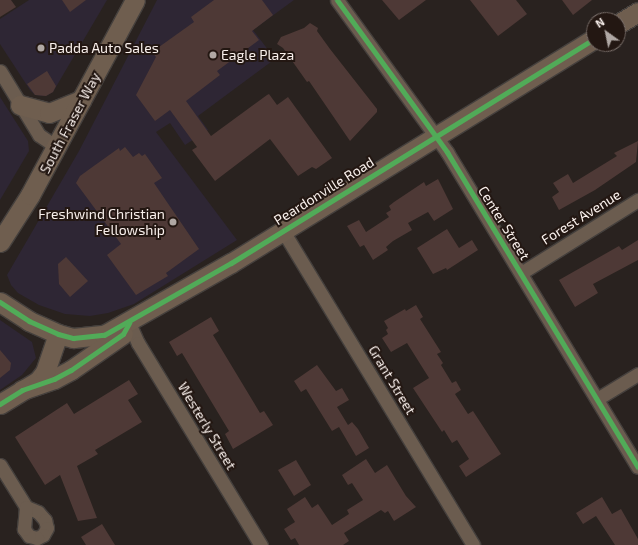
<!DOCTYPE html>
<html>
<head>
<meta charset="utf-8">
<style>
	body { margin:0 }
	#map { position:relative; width:638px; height:545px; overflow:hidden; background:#29221f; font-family:"Exo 2",sans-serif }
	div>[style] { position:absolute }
	.commercial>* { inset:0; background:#2e2634 }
	.building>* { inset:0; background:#4e3936 }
	.roads { filter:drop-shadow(1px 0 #45403d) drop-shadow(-1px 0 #45403d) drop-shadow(0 1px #45403d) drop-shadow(0 -1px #45403d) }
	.street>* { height:13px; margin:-6.5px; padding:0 6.5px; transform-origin:6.5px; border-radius:6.5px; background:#6b5c4f }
	.secondary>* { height:19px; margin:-9.5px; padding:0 9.5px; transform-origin:9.5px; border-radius:9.5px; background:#6f5e4f }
	.cycleway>* { height:5px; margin:-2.5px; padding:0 2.5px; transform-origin:2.5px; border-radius:2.5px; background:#51ab58 }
	.dots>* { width:11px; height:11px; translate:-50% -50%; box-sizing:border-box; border:2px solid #231712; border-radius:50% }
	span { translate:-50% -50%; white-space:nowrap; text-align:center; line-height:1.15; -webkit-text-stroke:4px #231712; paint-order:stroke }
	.poi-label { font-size:14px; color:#f9f0ec }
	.left { translate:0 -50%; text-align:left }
	.right { translate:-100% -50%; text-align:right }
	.street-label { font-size:14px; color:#f9f0ec }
	.north { position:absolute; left:586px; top:12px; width:40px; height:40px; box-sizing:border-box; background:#231712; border:1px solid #796e69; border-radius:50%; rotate:327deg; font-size:11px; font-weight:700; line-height:16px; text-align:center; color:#f9f0ec }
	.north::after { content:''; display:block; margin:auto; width:14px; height:18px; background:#b0a8a4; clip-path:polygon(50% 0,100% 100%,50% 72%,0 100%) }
</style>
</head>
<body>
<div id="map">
	<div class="commercial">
		<i style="clip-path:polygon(29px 0,107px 0,53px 92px,46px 96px,35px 95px,30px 90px,0 44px,0 19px)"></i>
		<i style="clip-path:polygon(157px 0,294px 0,253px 30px,275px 59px,198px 116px,208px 130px,185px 145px,170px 123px,156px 132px,237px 240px,134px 304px,108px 313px,90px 316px,65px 314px,39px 305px,18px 293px,11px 285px,7px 275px,79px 151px)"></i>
		<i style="clip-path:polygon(0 97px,28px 141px,29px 151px,0 200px)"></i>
		<i style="clip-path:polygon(0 320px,32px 342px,36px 358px,22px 375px,0 390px)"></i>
	</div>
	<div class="building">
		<i style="clip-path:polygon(0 0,11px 0,16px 7px,0 17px)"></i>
		<i style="clip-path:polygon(62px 0,86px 0,70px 12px)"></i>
		<i style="clip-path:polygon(214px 0,262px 0,273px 15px,252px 31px,259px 40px,217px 71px,220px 75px,186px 101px,211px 136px,267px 95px,269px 94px,277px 105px,288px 97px,332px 158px,316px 169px,312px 167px,298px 176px,270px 139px,215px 181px,192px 150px,197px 147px,170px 110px,155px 121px,136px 95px,156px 57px,152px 52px,194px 22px,191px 17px)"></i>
		<i style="clip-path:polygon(382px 0,426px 0,399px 20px)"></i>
		<i style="clip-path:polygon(470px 0,516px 0,527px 14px,498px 36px)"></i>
		<i style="clip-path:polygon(562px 0,592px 0,573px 15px)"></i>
		<i style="clip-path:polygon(310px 23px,318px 28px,317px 31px,330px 49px,377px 109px,377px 112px,350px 141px,309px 81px,307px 82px,283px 48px,277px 44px,281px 37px,304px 28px)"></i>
		<i style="clip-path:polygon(47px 71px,56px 86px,53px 92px,46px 96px,35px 95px,27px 84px)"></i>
		<i style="clip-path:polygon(638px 141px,636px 162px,595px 190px,559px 210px,552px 197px,559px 192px,553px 183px,568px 174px,573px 183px,617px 156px,614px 153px)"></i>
		<i style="clip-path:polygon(125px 147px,133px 157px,139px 153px,142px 156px,145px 154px,162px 178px,154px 183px,199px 249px,166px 273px,168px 276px,136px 295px,107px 255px,121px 244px,76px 183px,80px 176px,91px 168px,119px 148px,120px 151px)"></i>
		<i style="clip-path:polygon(438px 179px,453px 209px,434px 221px,428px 212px,408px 223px,412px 230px,393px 241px,386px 247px,388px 250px,373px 260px,364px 245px,360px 247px,347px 226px,359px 220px,366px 232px,389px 217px,386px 213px,391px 210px,389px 206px,394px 202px,424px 182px,426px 186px)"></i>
		<i style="clip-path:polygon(447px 229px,459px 248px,472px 240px,478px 250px,447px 270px,446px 268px,433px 274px,417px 248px)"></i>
		<i style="clip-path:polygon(638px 240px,638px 260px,593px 284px,598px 293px,575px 307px,559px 280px,619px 246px,622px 250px)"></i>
		<i style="clip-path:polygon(66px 257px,88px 281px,70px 297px,59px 284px,58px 264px)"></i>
		<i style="clip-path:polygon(416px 305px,423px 317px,420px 319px,441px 352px,437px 354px,443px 363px,441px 365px,452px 383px,456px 381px,461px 390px,455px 394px,468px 414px,473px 411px,501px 454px,466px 477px,459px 466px,469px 459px,457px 440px,452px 443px,444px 430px,442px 432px,413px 388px,429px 378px,407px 343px,391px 352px,382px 338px,388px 334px,386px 330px,388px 328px,384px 321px,405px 309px,406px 311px)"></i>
		<i style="clip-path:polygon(211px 317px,219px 331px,213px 335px,260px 413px,264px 411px,273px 425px,233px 449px,225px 434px,229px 431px,182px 353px,177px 356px,169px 342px)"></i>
		<i style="clip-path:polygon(0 350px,11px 363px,10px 370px,0 378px)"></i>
		<i style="clip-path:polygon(317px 365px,336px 391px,342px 388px,349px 400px,337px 407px,348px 425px,352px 422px,358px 429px,369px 448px,356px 456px,339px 427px,332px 431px,306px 389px,301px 392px,294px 381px)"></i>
		<i style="clip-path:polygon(129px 380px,138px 394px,128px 400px,142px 422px,95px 450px,98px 454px,77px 466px,97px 518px,78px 521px,60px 475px,45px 485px,15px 437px,67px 403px,74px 414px)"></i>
		<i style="clip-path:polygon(366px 459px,375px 473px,387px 465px,406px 496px,416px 507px,394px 521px,388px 511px,385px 513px,381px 510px,344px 533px,349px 541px,343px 545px,299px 545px,295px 538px,291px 540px,284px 529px,295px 522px,287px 509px,305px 497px,312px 508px,318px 504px,332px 525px,349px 514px,347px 510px,363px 500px,352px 483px,348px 485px,342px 475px)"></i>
		<i style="clip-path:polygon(296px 460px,311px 485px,294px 496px,278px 470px)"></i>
		<i style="clip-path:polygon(602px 497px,612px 514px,621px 509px,638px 539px,638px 545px,615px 545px,596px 516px,583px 524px,576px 513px)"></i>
		<i style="clip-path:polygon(102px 524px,115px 545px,86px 545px,81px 537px)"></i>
	</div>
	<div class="roads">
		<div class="street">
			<i style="left:337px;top:0;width:188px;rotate:54.1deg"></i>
			<i style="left:447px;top:152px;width:368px;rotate:58.8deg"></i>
			<i style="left:0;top:71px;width:75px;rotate:58.6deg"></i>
			<i style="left:39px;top:135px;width:22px;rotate:34deg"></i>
			<i style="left:283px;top:231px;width:367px;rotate:58.8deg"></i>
			<i style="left:521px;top:273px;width:138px;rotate:-32deg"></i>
			<i style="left:129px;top:323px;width:22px;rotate:66deg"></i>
			<i style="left:138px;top:343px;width:237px;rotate:58.7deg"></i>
			<i style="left:597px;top:399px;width:48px;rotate:-31.4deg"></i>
			<i style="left:0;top:465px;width:49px;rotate:58.2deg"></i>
			<i style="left:26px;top:507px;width:13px;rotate:23deg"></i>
			<i style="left:38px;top:512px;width:11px;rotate:49deg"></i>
			<i style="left:45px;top:520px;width:8px;rotate:76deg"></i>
			<i style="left:47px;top:528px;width:8px;rotate:120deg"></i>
			<i style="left:43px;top:535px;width:7px;rotate:153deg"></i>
			<i style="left:37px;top:538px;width:8px;rotate:-166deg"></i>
			<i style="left:29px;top:536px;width:9px;rotate:-126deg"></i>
			<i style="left:24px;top:529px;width:22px;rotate:-85deg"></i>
		</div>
		<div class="secondary">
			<i style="left:618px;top:24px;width:23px;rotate:-31deg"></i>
			<i style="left:20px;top:105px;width:30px;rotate:15deg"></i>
			<i style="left:49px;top:113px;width:35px;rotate:-22deg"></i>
			<i style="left:0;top:242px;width:56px;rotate:-57.4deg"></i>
			<i style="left:30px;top:195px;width:221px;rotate:-61.7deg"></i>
			<i style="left:0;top:302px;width:35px;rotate:33deg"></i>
			<i style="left:29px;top:321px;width:32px;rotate:24deg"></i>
			<i style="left:58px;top:334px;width:16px;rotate:15deg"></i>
			<i style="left:73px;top:338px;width:31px;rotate:-6deg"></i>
			<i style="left:104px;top:335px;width:146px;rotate:-29.6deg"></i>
			<i style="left:231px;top:263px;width:427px;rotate:-31.7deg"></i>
			<i style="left:22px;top:390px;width:34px;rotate:-19deg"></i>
			<i style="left:54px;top:379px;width:19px;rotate:-28deg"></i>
			<i style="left:71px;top:370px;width:63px;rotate:-34.7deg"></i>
			<i style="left:0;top:404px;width:44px;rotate:-31.2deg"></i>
			<i style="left:38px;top:381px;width:11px;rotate:-52deg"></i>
			<i style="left:45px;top:372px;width:40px;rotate:-71.1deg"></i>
		</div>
	</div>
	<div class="cycleway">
		<i style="left:337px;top:0;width:188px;rotate:54.1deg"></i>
		<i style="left:447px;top:152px;width:368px;rotate:58.8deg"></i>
		<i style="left:0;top:302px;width:35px;rotate:33deg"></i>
		<i style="left:29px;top:321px;width:32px;rotate:24deg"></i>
		<i style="left:58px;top:334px;width:16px;rotate:15deg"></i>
		<i style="left:73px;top:338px;width:31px;rotate:-6deg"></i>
		<i style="left:104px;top:335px;width:146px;rotate:-29.6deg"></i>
		<i style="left:231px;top:263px;width:427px;rotate:-31.7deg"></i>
		<i style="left:0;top:404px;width:26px;rotate:-32deg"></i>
		<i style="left:22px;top:390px;width:34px;rotate:-19deg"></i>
		<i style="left:54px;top:379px;width:19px;rotate:-28deg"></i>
		<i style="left:71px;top:370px;width:63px;rotate:-34.7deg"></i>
		<i style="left:123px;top:334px;width:13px;rotate:-61deg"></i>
	</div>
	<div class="dots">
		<i style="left:41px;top:48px;background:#b0a8a4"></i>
		<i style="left:213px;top:55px;background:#b0a8a4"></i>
		<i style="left:173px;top:222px;background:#b0a8a4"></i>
	</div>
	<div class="poi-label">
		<span class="left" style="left:49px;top:48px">Padda Auto Sales</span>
		<span class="left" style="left:221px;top:55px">Eagle Plaza</span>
		<span class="right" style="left:165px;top:222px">Freshwind Christian<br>Fellowship</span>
	</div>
	<div class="street-label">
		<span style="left:70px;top:123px;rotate:-62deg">South Fraser Way</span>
		<span style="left:324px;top:191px;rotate:-32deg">Peardonville Road</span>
		<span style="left:581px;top:217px;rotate:-32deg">Forest Avenue</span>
		<span style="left:504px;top:223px;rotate:58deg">Center Street</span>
		<span style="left:392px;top:380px;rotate:59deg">Grant Street</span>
		<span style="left:207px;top:426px;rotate:59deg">Westerly Street</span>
	</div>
	<div class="north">N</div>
</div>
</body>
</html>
